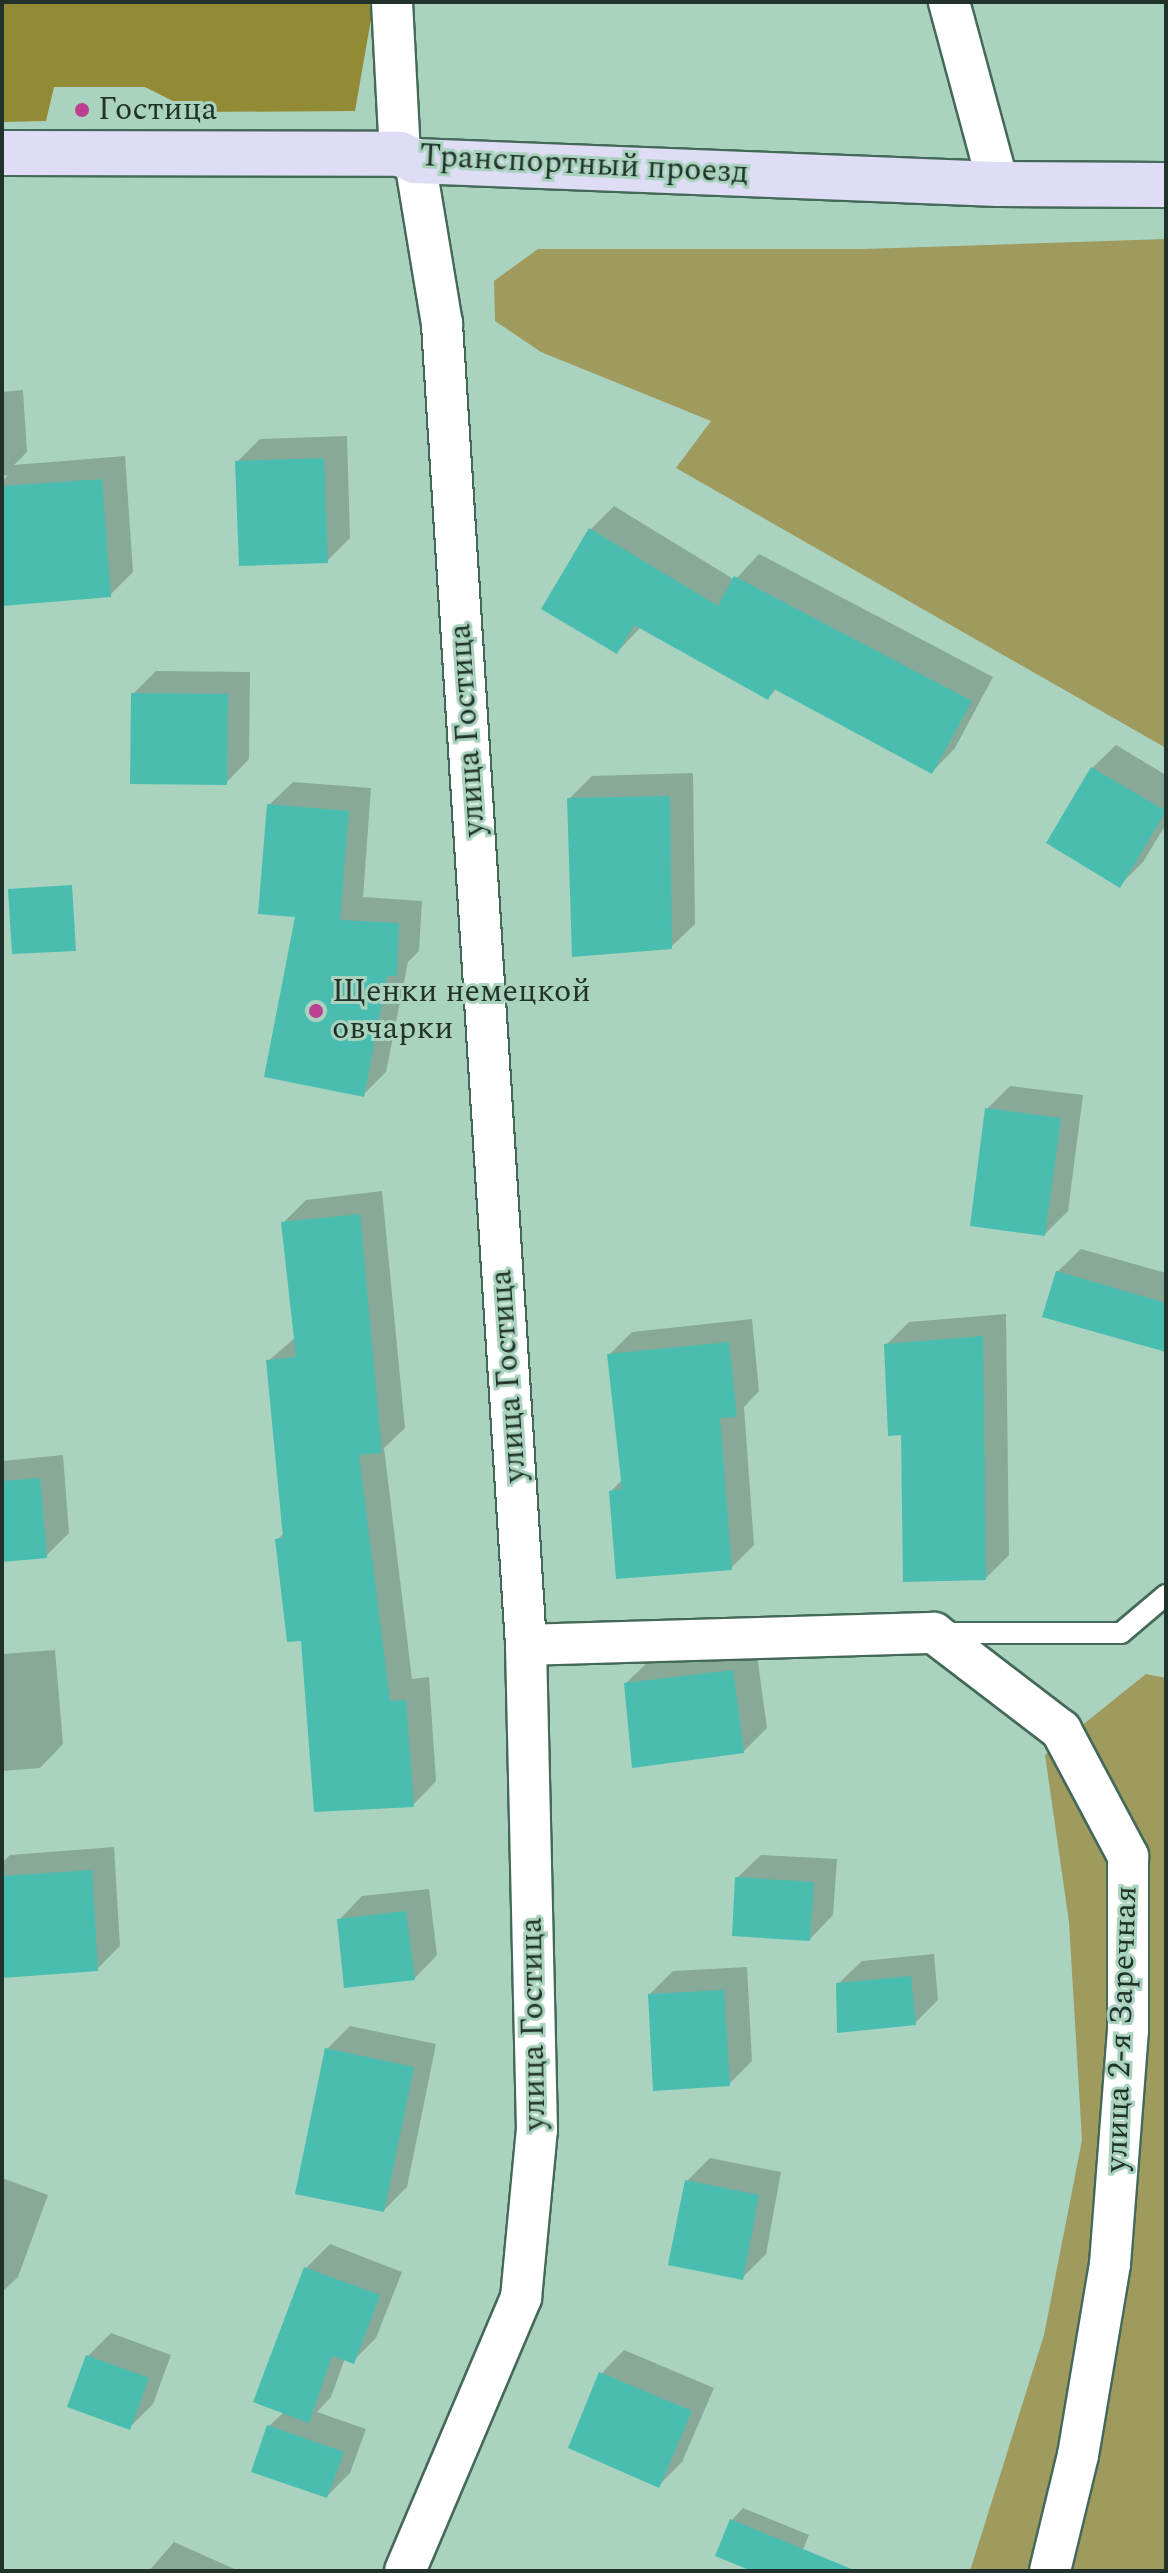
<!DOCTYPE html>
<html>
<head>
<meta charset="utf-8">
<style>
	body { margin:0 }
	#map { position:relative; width:1168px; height:2573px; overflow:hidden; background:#aad3bf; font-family:Spectral,serif }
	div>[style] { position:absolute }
	.green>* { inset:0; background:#9f9a5d }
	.forest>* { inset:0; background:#928a35 }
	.shadow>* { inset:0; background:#0003 }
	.building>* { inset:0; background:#49beb0 }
	.roads { filter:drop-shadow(2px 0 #446958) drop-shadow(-2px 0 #446958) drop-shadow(0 2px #446958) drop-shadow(0 -2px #446958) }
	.lane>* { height:20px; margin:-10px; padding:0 10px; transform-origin:10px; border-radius:10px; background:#fff }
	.street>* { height:40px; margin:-20px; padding:0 20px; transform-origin:20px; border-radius:20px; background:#fff }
	.secondary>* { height:44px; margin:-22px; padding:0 22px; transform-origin:22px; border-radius:22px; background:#deddf5 }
	.dots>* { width:22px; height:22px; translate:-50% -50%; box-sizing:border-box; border:4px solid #aad3bf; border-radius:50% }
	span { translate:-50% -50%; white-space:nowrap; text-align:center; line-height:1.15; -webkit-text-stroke:6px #aad3bf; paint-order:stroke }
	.poi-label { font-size:32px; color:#21322a }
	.left { translate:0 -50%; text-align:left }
	.street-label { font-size:32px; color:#21322a }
	.frame { position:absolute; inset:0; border:4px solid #21322a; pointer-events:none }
</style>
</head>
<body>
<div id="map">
	<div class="green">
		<i style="clip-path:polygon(1166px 239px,1166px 748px,676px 468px,711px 421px,541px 352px,495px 321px,494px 281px,538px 249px,864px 249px)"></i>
		<i style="clip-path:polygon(1146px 1674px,1166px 1678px,1166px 2571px,970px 2571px,1044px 2335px,1082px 2140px,1069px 1922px,1045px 1755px)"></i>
	</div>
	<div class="forest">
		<i style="clip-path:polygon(2px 2px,374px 2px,355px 111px,195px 112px,145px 87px,54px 87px,46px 121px,2px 122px)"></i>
	</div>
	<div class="shadow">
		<i style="clip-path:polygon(23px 390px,27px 452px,14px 465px,125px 456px,133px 572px,110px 595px,2px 566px,2px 482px,8px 475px,2px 476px,2px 392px)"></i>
		<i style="clip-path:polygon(347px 436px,350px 538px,327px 561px,237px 462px,260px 439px)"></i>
		<i style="clip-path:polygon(614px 506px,735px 580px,759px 554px,993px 677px,955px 748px,932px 772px,777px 688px,768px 698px,641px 627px,617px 652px,591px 529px)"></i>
		<i style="clip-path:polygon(156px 671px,250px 672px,249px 759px,226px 783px,133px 694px)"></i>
		<i style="clip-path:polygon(1116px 745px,1166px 775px,1166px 824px,1143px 862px,1120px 885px,1092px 768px)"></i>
		<i style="clip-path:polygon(693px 773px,695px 924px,671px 947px,569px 799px,592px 776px)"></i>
		<i style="clip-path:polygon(293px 782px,371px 788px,363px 897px,422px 901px,419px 951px,408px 962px,386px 1072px,363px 1095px,298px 915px,269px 805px)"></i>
		<i style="clip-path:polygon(1010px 1086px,1083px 1095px,1068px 1211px,1045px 1234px,987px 1109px)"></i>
		<i style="clip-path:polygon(382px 1191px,405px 1428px,384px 1448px,412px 1679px,429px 1677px,436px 1781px,413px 1805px,303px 1638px,277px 1540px,285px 1532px,268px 1361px,296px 1337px,283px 1223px,306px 1200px)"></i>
		<i style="clip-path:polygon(1081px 1249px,1166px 1273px,1166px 1342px,1057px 1272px)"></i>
		<i style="clip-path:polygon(1006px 1314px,1009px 1555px,986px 1578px,903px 1433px,886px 1345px,909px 1322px)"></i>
		<i style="clip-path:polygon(752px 1319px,759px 1391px,744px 1407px,754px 1545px,731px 1568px,611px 1491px,623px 1479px,609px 1355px,632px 1332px)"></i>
		<i style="clip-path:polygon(63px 1455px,69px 1533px,46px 1556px,2px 1560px,2px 1461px)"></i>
		<i style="clip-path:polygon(756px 1648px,767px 1728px,743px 1752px,626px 1683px,650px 1660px)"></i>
		<i style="clip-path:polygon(55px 1650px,63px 1744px,40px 1768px,2px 1771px,2px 1654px)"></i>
		<i style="clip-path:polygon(114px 1847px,120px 1946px,97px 1969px,2px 1976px,2px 1863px,10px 1855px)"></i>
		<i style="clip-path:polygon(761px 1855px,837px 1859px,833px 1915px,810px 1939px,737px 1878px)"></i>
		<i style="clip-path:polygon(429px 1889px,437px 1955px,414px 1979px,339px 1920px,362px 1896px)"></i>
		<i style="clip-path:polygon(934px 1954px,938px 2000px,915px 2023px,838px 1984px,862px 1961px)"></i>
		<i style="clip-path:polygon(747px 1967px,752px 2061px,729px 2084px,650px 1994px,673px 1971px)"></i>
		<i style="clip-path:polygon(350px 2026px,436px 2044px,407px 2187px,384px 2210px,327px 2049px)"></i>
		<i style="clip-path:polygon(710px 2158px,781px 2172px,766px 2254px,743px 2277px,687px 2181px)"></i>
		<i style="clip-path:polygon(2px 2178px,48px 2195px,18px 2277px,2px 2292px)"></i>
		<i style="clip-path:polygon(330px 2244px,402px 2272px,376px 2338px,353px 2361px,345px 2358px,331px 2397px,317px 2412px,366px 2429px,350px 2473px,327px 2496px,269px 2426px,284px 2412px,255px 2401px,306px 2268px)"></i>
		<i style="clip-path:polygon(111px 2333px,171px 2355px,153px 2404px,129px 2428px,88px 2356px)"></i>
		<i style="clip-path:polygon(624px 2350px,714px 2388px,682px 2462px,659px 2485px,601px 2374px)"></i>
		<i style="clip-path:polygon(743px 2508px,809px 2535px,794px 2571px,757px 2571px,732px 2520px)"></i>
		<i style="clip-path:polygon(174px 2542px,239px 2571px,149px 2571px)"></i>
	</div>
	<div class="building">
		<i style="clip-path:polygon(324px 458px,328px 563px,239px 566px,235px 461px)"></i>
		<i style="clip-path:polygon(102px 479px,111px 597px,2px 606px,2px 486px)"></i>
		<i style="clip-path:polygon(589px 528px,718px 606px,734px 576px,972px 701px,932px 774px,774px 689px,768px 700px,634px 625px,617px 654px,541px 609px)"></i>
		<i style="clip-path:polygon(131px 693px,228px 694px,227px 785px,130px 784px)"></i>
		<i style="clip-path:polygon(1091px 767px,1166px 811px,1120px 888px,1046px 843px)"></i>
		<i style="clip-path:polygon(670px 796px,672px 949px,572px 957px,567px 798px)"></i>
		<i style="clip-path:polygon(267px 804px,349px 811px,340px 920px,399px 923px,397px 976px,387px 976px,364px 1097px,264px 1077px,295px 917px,258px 914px)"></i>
		<i style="clip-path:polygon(72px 885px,76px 951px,12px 954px,8px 889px)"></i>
		<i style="clip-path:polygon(985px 1108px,1061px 1118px,1045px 1236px,970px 1226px)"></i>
		<i style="clip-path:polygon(360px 1214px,382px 1453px,359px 1455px,390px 1701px,406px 1700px,414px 1807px,314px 1812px,301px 1641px,287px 1642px,275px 1539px,283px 1538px,266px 1360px,296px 1357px,281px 1222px)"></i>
		<i style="clip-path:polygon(1056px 1271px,1166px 1303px,1166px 1352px,1042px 1317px)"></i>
		<i style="clip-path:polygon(983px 1336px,986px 1580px,903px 1582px,901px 1435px,888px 1436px,884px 1344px)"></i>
		<i style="clip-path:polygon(729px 1342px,737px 1417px,720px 1418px,732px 1570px,616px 1579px,609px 1491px,622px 1489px,607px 1354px)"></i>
		<i style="clip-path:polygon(40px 1478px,47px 1558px,2px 1562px,2px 1481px)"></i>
		<i style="clip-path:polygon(733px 1670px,744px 1753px,632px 1768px,624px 1683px)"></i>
		<i style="clip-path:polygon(92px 1870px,98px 1971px,2px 1978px,2px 1876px)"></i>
		<i style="clip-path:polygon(735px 1877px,814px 1882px,810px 1941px,732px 1936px)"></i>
		<i style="clip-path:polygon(406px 1911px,415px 1980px,344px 1988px,337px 1919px)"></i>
		<i style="clip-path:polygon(911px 1976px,916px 2025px,837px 2033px,836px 1983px)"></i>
		<i style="clip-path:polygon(724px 1990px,730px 2086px,653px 2091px,648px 1994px)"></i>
		<i style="clip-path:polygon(325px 2048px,414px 2067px,384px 2212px,295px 2194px)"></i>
		<i style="clip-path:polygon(685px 2180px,759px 2195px,743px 2280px,668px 2265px)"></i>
		<i style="clip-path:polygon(304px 2267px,380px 2295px,354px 2364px,332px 2356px,309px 2423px,253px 2402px)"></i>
		<i style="clip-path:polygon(86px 2355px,149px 2378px,130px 2430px,67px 2407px)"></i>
		<i style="clip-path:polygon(599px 2372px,692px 2411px,659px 2488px,568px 2448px)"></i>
		<i style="clip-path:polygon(267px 2425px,344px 2452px,327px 2498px,251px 2472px)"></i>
		<i style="clip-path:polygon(730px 2519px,854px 2570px,854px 2571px,752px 2571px,715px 2556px)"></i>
	</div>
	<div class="roads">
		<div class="lane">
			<i style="left:942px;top:1633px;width:179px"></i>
			<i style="left:1121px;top:1633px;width:59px;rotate:-40.2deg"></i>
		</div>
		<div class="street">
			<i style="left:392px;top:2px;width:152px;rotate:87deg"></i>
			<i style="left:949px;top:2px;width:188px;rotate:74.9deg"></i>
			<i style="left:526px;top:1645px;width:408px;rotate:-1.7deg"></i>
			<i style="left:934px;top:1633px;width:160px;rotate:37.4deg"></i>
			<i style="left:1061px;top:1730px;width:143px;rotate:62deg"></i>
			<i style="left:1128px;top:1856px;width:174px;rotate:90deg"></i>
			<i style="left:1128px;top:2030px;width:235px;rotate:94.4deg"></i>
			<i style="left:1110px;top:2264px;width:194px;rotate:99.5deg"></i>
			<i style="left:1078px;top:2455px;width:119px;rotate:103.6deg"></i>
			<i style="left:405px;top:2571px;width:297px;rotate:-67deg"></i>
			<i style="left:521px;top:2298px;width:169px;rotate:-84.6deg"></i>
			<i style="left:537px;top:2130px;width:485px;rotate:-91.3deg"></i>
			<i style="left:526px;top:1645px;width:1324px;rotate:-93.64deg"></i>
			<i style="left:442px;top:324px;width:165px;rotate:-99.4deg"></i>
		</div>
		<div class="secondary">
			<i style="left:2px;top:153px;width:398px;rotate:0.1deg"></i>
			<i style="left:400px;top:154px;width:17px;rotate:25deg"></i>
			<i style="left:415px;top:161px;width:583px;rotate:2.26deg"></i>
			<i style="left:998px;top:184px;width:168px;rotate:0.3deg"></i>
		</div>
	</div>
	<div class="dots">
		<i style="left:82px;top:110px;background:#bb4091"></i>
		<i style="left:316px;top:1011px;background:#bb4091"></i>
	</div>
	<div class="poi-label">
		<span class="left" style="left:98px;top:110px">Гостица</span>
		<span class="left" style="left:332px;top:1011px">Щенки немецкой<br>овчарки</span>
	</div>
	<div class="street-label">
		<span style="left:584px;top:165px;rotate:3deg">Транспортный проезд</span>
		<span style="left:468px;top:730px;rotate:-94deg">улица Гостица</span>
		<span style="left:509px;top:1376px;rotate:-94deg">улица Гостица</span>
		<span style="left:534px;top:2024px;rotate:-91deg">улица Гостица</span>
		<span style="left:1122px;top:2029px;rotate:-88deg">улица 2-я Заречная</span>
	</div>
	<div class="frame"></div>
</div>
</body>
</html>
